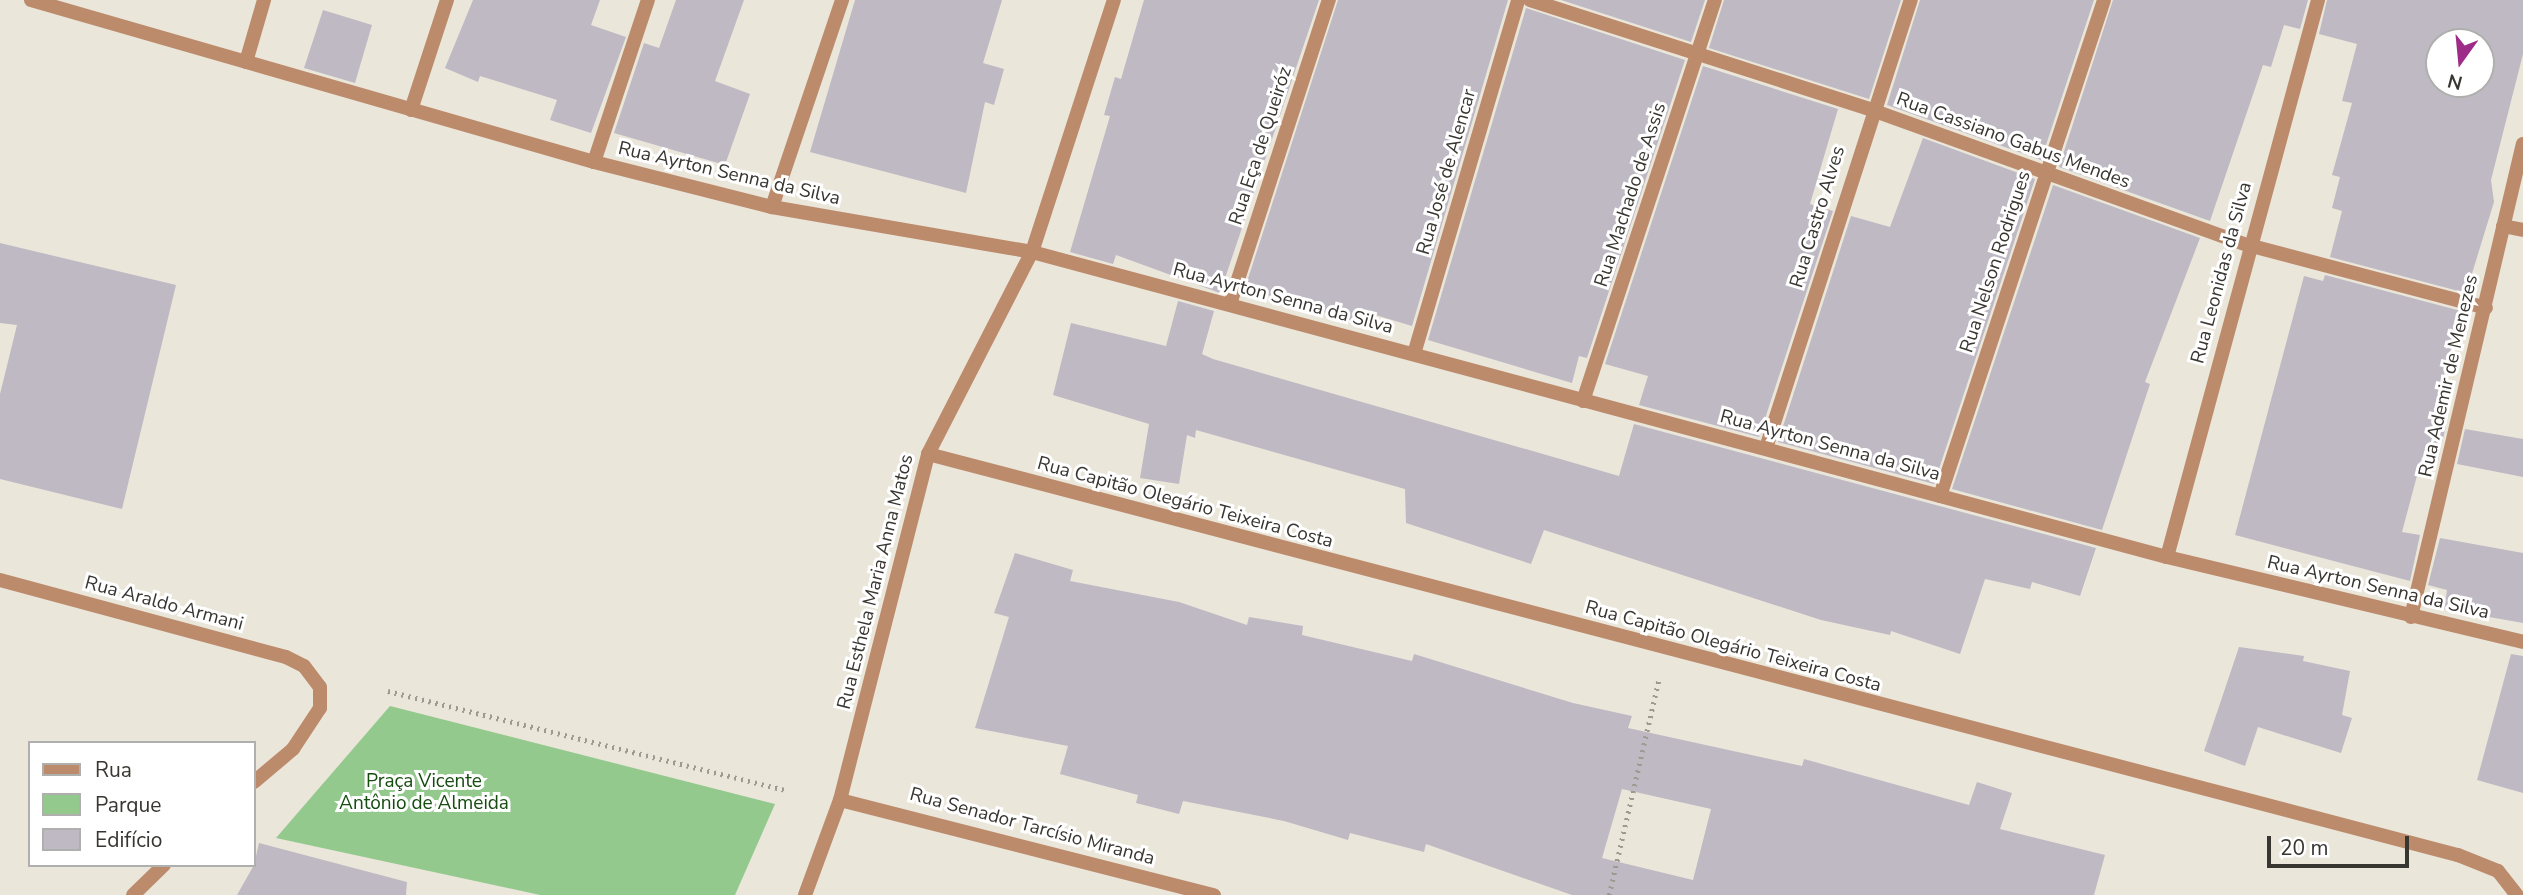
<!DOCTYPE html>
<html>
<head>
<meta charset="utf-8">
<style>
	body { margin:0 }
	#map { position:relative; width:2523px; height:895px; overflow:hidden; background:#ebe6da; font-family:"Nunito Sans",sans-serif }
	div>[style] { position:absolute }
	.green>* { inset:0; background:#94c98e }
	.building>* { inset:0; background:#bfb9c4 }
	.path>* { height:4.5px; margin-top:-2.25px; transform-origin:0; background:repeating-linear-gradient(90deg,#9e9a91 0 2px,transparent 0 7px) }
	.lane>* { height:14px; margin:-7px; padding:0 7px; transform-origin:7px; border-radius:7px; background:#bc8b6c }
	.street>* { height:14px; margin:-7px; padding:0 7px; transform-origin:7px; border-radius:7px; background:#bc8b6c }
	span { translate:-50% -50%; white-space:nowrap; text-align:center; line-height:1.15; -webkit-text-stroke:6px #fff; paint-order:stroke }
	.street-label { font-size:19px; color:#383631 }
	.park-label { font-size:19px; color:#154c0f }
	.legend { position:absolute; left:28px; top:741px; width:228px; height:126px; box-sizing:border-box; background:#fff; border:2px solid #afafad; margin:0; padding:9px 12px; list-style:none; font-size:21px; color:#383631 }
	.legend li { display:flex; align-items:center; gap:14px; height:35px }
	.legend b { width:35px; border:2px solid #afafad }
	.north { position:absolute; left:2425px; top:28px; width:70px; height:70px; box-sizing:border-box; background:#fff; border:2px solid #afafad; border-radius:50%; rotate:195deg; font-size:19px; font-weight:700; line-height:28px; text-align:center; color:#383631 }
	.north::after { content:''; display:block; margin:auto; width:24px; height:32px; background:#9e2b87; clip-path:polygon(50% 0,100% 100%,50% 72%,0 100%) }
	.scale { position:absolute; left:2267px; top:836px; width:142px; height:32px; box-sizing:border-box; border:4px solid #383631; border-top:0; padding-left:9px; font-size:21px; line-height:24px; white-space:nowrap; color:#383631; -webkit-text-stroke:5px #fff; paint-order:stroke }
</style>
</head>
<body>
<div id="map">
	<div class="green">
		<i style="clip-path:polygon(390px 706px,775px 804px,735px 895px,540px 895px,276px 838px)"></i>
	</div>
	<div class="building">
		<i style="clip-path:polygon(473px 0,600px 0,591px 25px,626px 37px,591px 133px,550px 120px,557px 100px,480px 76px,478px 82px,445px 68px)"></i>
		<i style="clip-path:polygon(676px 0,744px 0,715px 81px,750px 94px,725px 165px,614px 133px,644px 43px,659px 48px)"></i>
		<i style="clip-path:polygon(855px 0,1002px 0,983px 63px,1004px 69px,994px 105px,985px 102px,966px 193px,810px 152px)"></i>
		<i style="clip-path:polygon(1144px 0,1319px 0,1220px 293px,1116px 255px,1113px 264px,1070px 252px,1110px 116px,1104px 115px,1115px 77px,1121px 79px)"></i>
		<i style="clip-path:polygon(1338px 0,1508px 0,1412px 326px,1359px 310px,1356px 322px,1245px 288px)"></i>
		<i style="clip-path:polygon(1561px 0,1705px 0,1691px 42px)"></i>
		<i style="clip-path:polygon(1724px 0,1901px 0,1869px 99px,1709px 48px)"></i>
		<i style="clip-path:polygon(1920px 0,2094px 0,2041px 160px,1887px 105px)"></i>
		<i style="clip-path:polygon(2113px 0,2308px 0,2300px 29px,2284px 25px,2271px 67px,2263px 65px,2210px 221px,2059px 167px)"></i>
		<i style="clip-path:polygon(evenodd,2327px 0,2523px 0,2523px 54px,2491px 180px,2494px 202px,2466px 293px,2330px 257px,2342px 211px,2332px 208px,2340px 177px,2332px 175px,2352px 103px,2342px 101px,2357px 44px,2319px 34px,2327px 0,2439px 42px,2481px 42px,2481px 84px,2439px 84px,2439px 42px)"></i>
		<i style="clip-path:polygon(1526px 8px,1685px 60px,1587px 358px,1579px 356px,1572px 383px,1428px 340px)"></i>
		<i style="clip-path:polygon(323px 10px,372px 25px,355px 83px,304px 68px)"></i>
		<i style="clip-path:polygon(1703px 66px,1838px 109px,1810px 204px,1833px 211px,1759px 437px,1639px 405px,1648px 376px,1605px 364px)"></i>
		<i style="clip-path:polygon(1923px 138px,2035px 179px,1934px 484px,1778px 442px,1851px 216px,1890px 227px)"></i>
		<i style="clip-path:polygon(2053px 185px,2200px 238px,2145px 382px,2150px 384px,2102px 530px,1952px 489px)"></i>
		<i style="clip-path:polygon(0 243px,176px 285px,122px 509px,0 479px,0 394px,17px 325px,0 323px)"></i>
		<i style="clip-path:polygon(2325px 275px,2461px 311px,2431px 423px,2446px 426px,2438px 460px,2422px 457px,2402px 532px,2420px 535px,2410px 581px,2235px 535px,2304px 276px,2323px 281px)"></i>
		<i style="clip-path:polygon(1178px 301px,1214px 311px,1202px 354px,1213px 359px,1619px 476px,1634px 424px,2096px 548px,2080px 596px,2032px 582px,2030px 589px,1985px 579px,1960px 654px,1891px 631px,1890px 635px,1821px 620px,1544px 530px,1531px 564px,1406px 523px,1405px 489px,1196px 430px,1195px 438px,1187px 435px,1179px 484px,1140px 478px,1149px 424px,1053px 395px,1071px 323px,1166px 346px)"></i>
		<i style="clip-path:polygon(2465px 429px,2523px 439px,2523px 477px,2457px 464px)"></i>
		<i style="clip-path:polygon(2440px 538px,2523px 553px,2523px 623px,2444px 609px,2447px 590px,2428px 585px)"></i>
		<i style="clip-path:polygon(evenodd,1015px 553px,1073px 570px,1070px 581px,1179px 602px,1247px 625px,1249px 617px,1303px 626px,1302px 635px,1412px 661px,1414px 654px,1573px 703px,1632px 716px,1628px 728px,1802px 766px,1804px 759px,1969px 805px,1977px 782px,2012px 793px,2000px 829px,2105px 855px,2094px 895px,1572px 895px,1426px 844px,1424px 852px,1350px 833px,1348px 840px,1284px 821px,1183px 801px,1179px 814px,1136px 803px,1138px 795px,1060px 774px,1068px 746px,975px 728px,1009px 617px,994px 613px,1015px 553px,1622px 789px,1711px 809px,1693px 880px,1602px 858px,1622px 789px)"></i>
		<i style="clip-path:polygon(2239px 647px,2304px 656px,2303px 661px,2350px 671px,2342px 715px,2352px 718px,2341px 753px,2258px 727px,2245px 766px,2204px 751px)"></i>
		<i style="clip-path:polygon(2511px 654px,2523px 656px,2523px 793px,2477px 780px)"></i>
		<i style="clip-path:polygon(259px 843px,407px 882px,406px 895px,237px 895px,254px 865px)"></i>
	</div>
	<div class="path">
		<i style="left:388px;top:691px;width:409px;rotate:14deg"></i>
		<i style="left:1609px;top:895px;width:222px;rotate:-77deg"></i>
	</div>
	<div class="lane">
		<i style="left:1530px;top:0;width:359px;rotate:17.8deg"></i>
		<i style="left:1872px;top:110px;width:400px;rotate:19.8deg"></i>
		<i style="left:2248px;top:245px;width:246px;rotate:14.8deg"></i>
		<i style="left:246px;top:62px;width:65px;rotate:-73.8deg"></i>
		<i style="left:411px;top:110px;width:116px;rotate:-71.9deg"></i>
		<i style="left:594px;top:162px;width:171px;rotate:-71.6deg"></i>
		<i style="left:772px;top:207px;width:219px;rotate:-71.3deg"></i>
		<i style="left:2503px;top:226px;width:20px;rotate:11deg"></i>
		<i style="left:1230px;top:304px;width:320px;rotate:-72deg"></i>
		<i style="left:1414px;top:354px;width:369px;rotate:-73.6deg"></i>
		<i style="left:1583px;top:401px;width:422px;rotate:-71.8deg"></i>
		<i style="left:1766px;top:448px;width:471px;rotate:-72.1deg"></i>
		<i style="left:1940px;top:496px;width:522px;rotate:-71.7deg"></i>
	</div>
	<div class="street">
		<i style="left:31px;top:0;width:586px;rotate:16.05deg"></i>
		<i style="left:594px;top:162px;width:184px;rotate:14.2deg"></i>
		<i style="left:772px;top:207px;width:264px;rotate:9.8deg"></i>
		<i style="left:1032px;top:252px;width:1175px;rotate:15.04deg"></i>
		<i style="left:2167px;top:557px;width:366px;rotate:13.4deg"></i>
		<i style="left:928px;top:454px;width:1582px;rotate:14.69deg"></i>
		<i style="left:2458px;top:855px;width:43px;rotate:21.8deg"></i>
		<i style="left:2498px;top:871px;width:31px;rotate:52deg"></i>
		<i style="left:2167px;top:557px;width:577px;rotate:-74.83deg"></i>
		<i style="left:0;top:580px;width:296px;rotate:15.1deg"></i>
		<i style="left:286px;top:657px;width:20px;rotate:27deg"></i>
		<i style="left:304px;top:666px;width:26px;rotate:53deg"></i>
		<i style="left:320px;top:687px;width:21px;rotate:90deg"></i>
		<i style="left:320px;top:708px;width:49px;rotate:123.4deg"></i>
		<i style="left:293px;top:749px;width:51px;rotate:139.8deg"></i>
		<i style="left:2411px;top:617px;width:486px;rotate:-76.7deg"></i>
		<i style="left:840px;top:800px;width:386px;rotate:14.3deg"></i>
		<i style="left:133px;top:895px;width:43px;rotate:-44.1deg"></i>
		<i style="left:805px;top:895px;width:101px;rotate:-69.8deg"></i>
		<i style="left:840px;top:800px;width:357px;rotate:-75.7deg"></i>
		<i style="left:928px;top:454px;width:227px;rotate:-62.8deg"></i>
		<i style="left:1032px;top:252px;width:265px;rotate:-72deg"></i>
	</div>
	<div class="street-label">
		<span style="left:2013px;top:141px;rotate:20deg">Rua Cassiano Gabus Mendes</span>
		<span style="left:1261px;top:146px;rotate:-72deg">Rua Eça de Queiróz</span>
		<span style="left:1447px;top:172px;rotate:-74deg">Rua José de Alencar</span>
		<span style="left:729px;top:174px;rotate:13deg">Rua Ayrton Senna da Silva</span>
		<span style="left:1631px;top:195px;rotate:-72deg">Rua Machado de Assis</span>
		<span style="left:1818px;top:217px;rotate:-73deg">Rua Castro Alves</span>
		<span style="left:1996px;top:262px;rotate:-72deg">Rua Nelson Rodrigues</span>
		<span style="left:2222px;top:273px;rotate:-75deg">Rua Leonidas da Silva</span>
		<span style="left:1283px;top:299px;rotate:15deg">Rua Ayrton Senna da Silva</span>
		<span style="left:2449px;top:376px;rotate:-77deg">Rua Ademir de Menezes</span>
		<span style="left:1830px;top:446px;rotate:15deg">Rua Ayrton Senna da Silva</span>
		<span style="left:1185px;top:503px;rotate:15deg">Rua Capitão Olegário Teixeira Costa</span>
		<span style="left:876px;top:582px;rotate:-76deg">Rua Esthela Maria Anna Matos</span>
		<span style="left:2378px;top:588px;rotate:13deg">Rua Ayrton Senna da Silva</span>
		<span style="left:164px;top:604px;rotate:15deg">Rua Araldo Armani</span>
		<span style="left:1733px;top:647px;rotate:15deg">Rua Capitão Olegário Teixeira Costa</span>
		<span style="left:1032px;top:827px;rotate:15deg">Rua Senador Tarcísio Miranda</span>
	</div>
	<div class="park-label">
		<span style="left:424px;top:793px">Praça Vicente<br>Antônio de Almeida</span>
	</div>
	<ul class="legend">
	<li><b style="height:9px;background:#bc8b6c"></b>Rua</li>
	<li><b style="height:19px;background:#94c98e"></b>Parque</li>
	<li><b style="height:19px;background:#bfb9c4"></b>Edifício</li>
	</ul>
	<div class="north">N</div>
	<div class="scale">20 m</div>
</div>
</body>
</html>
